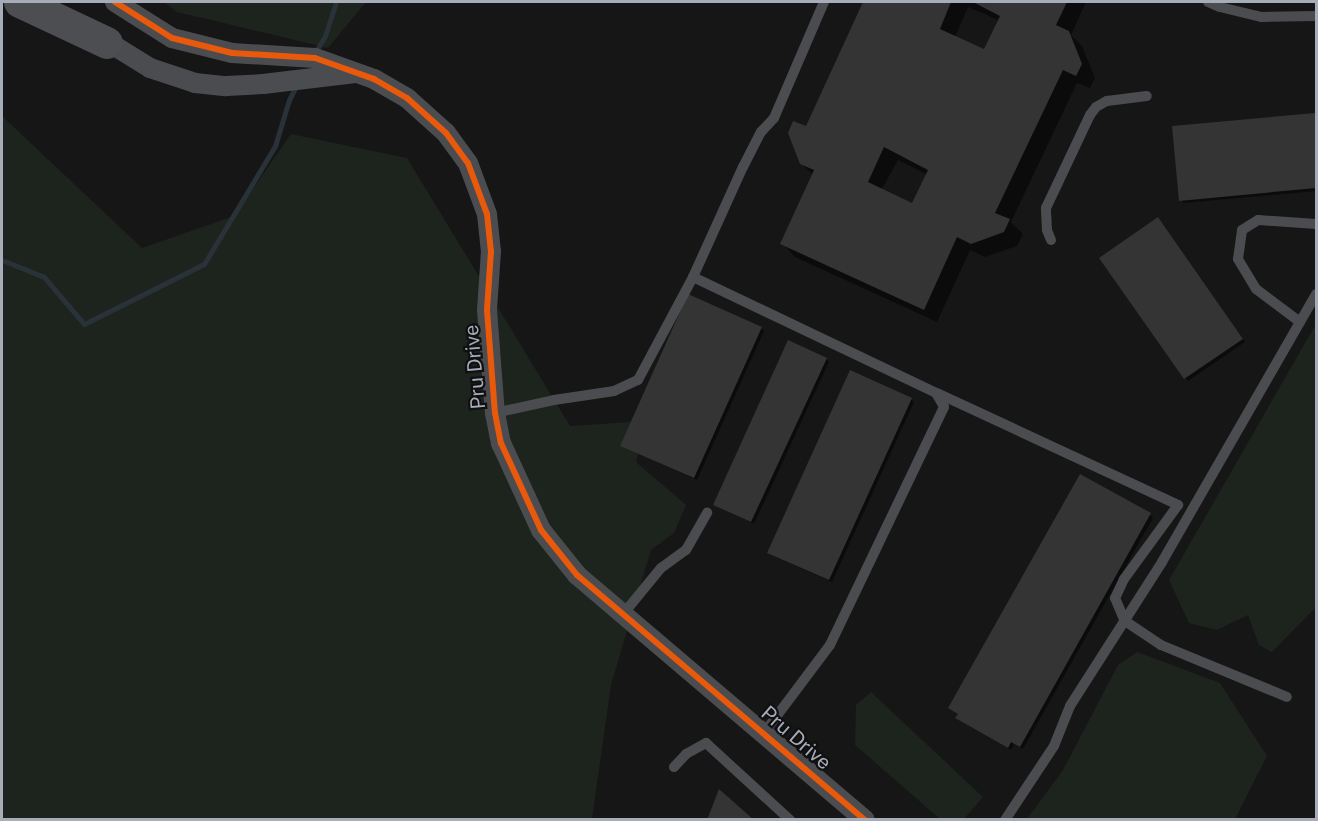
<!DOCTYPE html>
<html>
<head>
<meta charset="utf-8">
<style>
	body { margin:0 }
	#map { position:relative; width:1318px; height:821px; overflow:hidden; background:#161616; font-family:"Public Sans",sans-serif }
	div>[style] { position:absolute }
	.green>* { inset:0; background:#1c241d }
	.shadow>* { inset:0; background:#0007 }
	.stream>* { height:5px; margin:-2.5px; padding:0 2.5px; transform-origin:2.5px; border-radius:2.5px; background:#293239 }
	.building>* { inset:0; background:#343435 }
	.service>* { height:10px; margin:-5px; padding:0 5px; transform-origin:5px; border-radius:5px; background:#4a4c4f }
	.minor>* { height:20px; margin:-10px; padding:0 10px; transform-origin:10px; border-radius:10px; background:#4a4c4f }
	.primary>* { height:32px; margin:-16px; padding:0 16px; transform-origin:16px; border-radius:16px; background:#4d4e51 }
	.cycleway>* { height:6px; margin:-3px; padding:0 3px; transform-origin:3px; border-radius:3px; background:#e8590c }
	span { translate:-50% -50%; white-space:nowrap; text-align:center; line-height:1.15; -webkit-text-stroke:4.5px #101012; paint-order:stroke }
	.street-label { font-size:20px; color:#a7adb8 }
	.frame { position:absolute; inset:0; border:3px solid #a7adb8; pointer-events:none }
</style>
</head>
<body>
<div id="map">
	<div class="green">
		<i style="clip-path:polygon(164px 2px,366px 2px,328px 48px,177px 12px)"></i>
		<i style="clip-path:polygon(2px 116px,142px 248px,234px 216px,291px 134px,407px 158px,570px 426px,647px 421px,636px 462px,686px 505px,674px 533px,651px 550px,611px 685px,592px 819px,2px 819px)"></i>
		<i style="clip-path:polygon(1316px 324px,1316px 607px,1272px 652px,1259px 645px,1248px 615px,1217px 630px,1189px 623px,1169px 580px)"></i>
		<i style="clip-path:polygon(1137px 652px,1220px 683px,1267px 756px,1235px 819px,1027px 819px,1063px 770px,1118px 665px)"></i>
		<i style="clip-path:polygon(871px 692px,983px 797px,964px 819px,940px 819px,855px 745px,856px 705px)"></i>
	</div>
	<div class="shadow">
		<i style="clip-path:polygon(evenodd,865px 2px,1086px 2px,1071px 35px,1082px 46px,1095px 78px,1090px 88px,1077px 83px,1011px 222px,1023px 234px,1017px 246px,985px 257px,970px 250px,937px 322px,795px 257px,782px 243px,813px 175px,801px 163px,806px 128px,865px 2px,968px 7px,998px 20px,986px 50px,955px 37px,968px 7px,865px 2px,898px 160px,928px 175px,913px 205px,882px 189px,898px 160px)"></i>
		<i style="clip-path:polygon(1314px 114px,1316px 117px,1316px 191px,1184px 203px,1181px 200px)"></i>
		<i style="clip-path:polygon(1161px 221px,1245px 342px,1188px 381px,1101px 258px)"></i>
		<i style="clip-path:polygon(761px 328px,764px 331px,697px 480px,625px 448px)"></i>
		<i style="clip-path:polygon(826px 359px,829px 362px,754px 524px,718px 507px,715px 505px)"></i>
		<i style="clip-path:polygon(911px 399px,914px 402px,832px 582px,771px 555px,768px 552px)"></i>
		<i style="clip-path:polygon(1150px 515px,1153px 518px,1023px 749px,1014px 744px,1011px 750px,960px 721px,957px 718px)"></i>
	</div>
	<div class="stream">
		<i style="left:315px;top:53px;width:20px;rotate:-60deg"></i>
		<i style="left:325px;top:36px;width:36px;rotate:-72deg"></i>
		<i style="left:2px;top:260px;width:45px;rotate:22deg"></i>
		<i style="left:44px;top:277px;width:62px;rotate:49.6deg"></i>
		<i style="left:84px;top:324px;width:134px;rotate:-26.6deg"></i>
		<i style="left:204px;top:264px;width:138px;rotate:-59deg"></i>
		<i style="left:275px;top:146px;width:48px;rotate:-73.1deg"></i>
		<i style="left:289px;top:100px;width:18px;rotate:-63deg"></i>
	</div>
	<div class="building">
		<i style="clip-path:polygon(evenodd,863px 2px,951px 2px,940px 29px,984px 49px,1000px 16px,973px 2px,1067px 2px,1056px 25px,1069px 31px,1082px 64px,1076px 76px,1063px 70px,995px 213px,1010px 219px,1004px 232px,971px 244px,957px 237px,924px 310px,780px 244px,814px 170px,800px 164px,788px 133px,793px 121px,806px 126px,863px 2px,884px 147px,928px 170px,912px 203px,868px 182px,884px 147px)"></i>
		<i style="clip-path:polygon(1315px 113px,1316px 188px,1179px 201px,1172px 126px)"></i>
		<i style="clip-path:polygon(1158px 217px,1243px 339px,1184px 379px,1099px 258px)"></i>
		<i style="clip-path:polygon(688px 294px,762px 327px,694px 478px,620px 446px)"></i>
		<i style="clip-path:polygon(788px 340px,827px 358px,751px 522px,713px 505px)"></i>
		<i style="clip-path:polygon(850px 370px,912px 398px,829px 580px,767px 553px)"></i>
		<i style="clip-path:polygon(1080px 474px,1151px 513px,1020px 747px,1011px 742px,1008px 748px,955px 718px,958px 714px,948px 708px)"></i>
		<i style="clip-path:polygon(719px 789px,754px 820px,707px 820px)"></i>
	</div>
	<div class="service">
		<i style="left:1208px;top:2px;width:13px;rotate:23deg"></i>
		<i style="left:1220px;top:7px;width:42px;rotate:13.7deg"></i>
		<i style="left:1261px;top:17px;width:55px;rotate:-1deg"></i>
		<i style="left:1051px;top:240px;width:11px;rotate:-112deg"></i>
		<i style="left:1047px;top:230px;width:22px;rotate:-93deg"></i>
		<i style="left:1046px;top:208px;width:103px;rotate:-64.7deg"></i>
		<i style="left:1090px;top:115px;width:10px;rotate:-53deg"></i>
		<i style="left:1096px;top:107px;width:13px;rotate:-29deg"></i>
		<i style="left:1107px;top:101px;width:40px;rotate:-7.1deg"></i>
		<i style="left:693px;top:277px;width:269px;rotate:25.5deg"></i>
		<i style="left:936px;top:393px;width:16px;rotate:60deg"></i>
		<i style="left:944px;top:407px;width:264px;rotate:115.6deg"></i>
		<i style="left:830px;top:645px;width:110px;rotate:126.9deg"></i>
		<i style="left:1300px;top:322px;width:55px;rotate:-143.1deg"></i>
		<i style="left:1256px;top:289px;width:35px;rotate:-121deg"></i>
		<i style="left:1238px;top:259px;width:29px;rotate:-82deg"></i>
		<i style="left:1242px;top:230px;width:19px;rotate:-32deg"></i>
		<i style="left:1258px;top:220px;width:58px;rotate:3.9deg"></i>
		<i style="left:937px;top:393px;width:266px;rotate:24.9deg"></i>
		<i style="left:1178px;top:505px;width:92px;rotate:126.1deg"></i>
		<i style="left:1124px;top:579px;width:21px;rotate:115deg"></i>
		<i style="left:1115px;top:598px;width:25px;rotate:67deg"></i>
		<i style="left:1125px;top:621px;width:43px;rotate:33.7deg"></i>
		<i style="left:1161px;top:645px;width:136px;rotate:22.4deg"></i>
		<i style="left:495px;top:413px;width:60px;rotate:-12.4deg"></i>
		<i style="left:554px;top:400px;width:61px;rotate:-8.5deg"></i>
		<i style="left:614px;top:391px;width:26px;rotate:-25deg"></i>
		<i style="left:638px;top:380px;width:117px;rotate:-61.9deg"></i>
		<i style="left:693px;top:277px;width:121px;rotate:-65.6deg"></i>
		<i style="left:743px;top:167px;width:39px;rotate:-63deg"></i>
		<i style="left:761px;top:132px;width:19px;rotate:-47deg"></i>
		<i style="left:774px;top:118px;width:126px;rotate:-66.7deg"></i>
		<i style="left:624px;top:613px;width:58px;rotate:-50.6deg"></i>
		<i style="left:661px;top:568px;width:31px;rotate:-36deg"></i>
		<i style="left:686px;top:550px;width:43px;rotate:-60.4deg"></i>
		<i style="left:674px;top:767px;width:18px;rotate:-47deg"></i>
		<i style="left:686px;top:754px;width:23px;rotate:-29deg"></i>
		<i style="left:706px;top:743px;width:114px;rotate:42.5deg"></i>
		<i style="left:1005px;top:820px;width:89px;rotate:-56.5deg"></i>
		<i style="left:1054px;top:746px;width:43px;rotate:-68.2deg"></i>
		<i style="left:1070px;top:706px;width:171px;rotate:-57.4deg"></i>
		<i style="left:1162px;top:562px;width:309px;rotate:-60.1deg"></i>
	</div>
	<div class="minor">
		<i style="left:115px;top:2px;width:67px;rotate:32.3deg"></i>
		<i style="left:172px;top:38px;width:62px;rotate:14deg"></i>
		<i style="left:232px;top:53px;width:83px;rotate:3.4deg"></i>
		<i style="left:315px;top:58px;width:63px;rotate:19.6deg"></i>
		<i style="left:374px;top:79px;width:38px;rotate:30deg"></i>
		<i style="left:407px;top:98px;width:52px;rotate:41.9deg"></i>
		<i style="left:446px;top:133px;width:37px;rotate:54deg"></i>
		<i style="left:468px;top:163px;width:54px;rotate:69.6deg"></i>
		<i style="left:487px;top:214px;width:37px;rotate:84deg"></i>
		<i style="left:491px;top:251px;width:59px;rotate:93.9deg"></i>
		<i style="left:487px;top:310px;width:103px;rotate:85.6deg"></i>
		<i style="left:495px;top:413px;width:31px;rotate:79deg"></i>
		<i style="left:501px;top:443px;width:96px;rotate:65.3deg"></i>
		<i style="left:541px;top:530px;width:58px;rotate:51.3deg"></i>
		<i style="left:577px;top:575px;width:378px;rotate:40.4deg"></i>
		<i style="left:100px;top:37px;width:59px;rotate:31.8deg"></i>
		<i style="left:150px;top:68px;width:47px;rotate:18.4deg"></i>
		<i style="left:195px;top:83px;width:31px;rotate:6deg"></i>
		<i style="left:226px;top:86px;width:37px;rotate:-3deg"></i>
		<i style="left:263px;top:84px;width:93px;rotate:-6.8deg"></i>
	</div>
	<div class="primary">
		<i style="left:20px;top:2px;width:96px;rotate:25.2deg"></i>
	</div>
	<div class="cycleway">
		<i style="left:115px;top:2px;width:67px;rotate:32.3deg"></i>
		<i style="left:172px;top:38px;width:62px;rotate:14deg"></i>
		<i style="left:232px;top:53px;width:83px;rotate:3.4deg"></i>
		<i style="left:315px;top:58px;width:63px;rotate:19.6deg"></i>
		<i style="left:374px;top:79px;width:38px;rotate:30deg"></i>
		<i style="left:407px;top:98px;width:52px;rotate:41.9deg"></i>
		<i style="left:446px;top:133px;width:37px;rotate:54deg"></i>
		<i style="left:468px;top:163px;width:54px;rotate:69.6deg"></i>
		<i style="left:487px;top:214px;width:37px;rotate:84deg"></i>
		<i style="left:491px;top:251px;width:59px;rotate:93.9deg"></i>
		<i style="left:487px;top:310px;width:103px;rotate:85.6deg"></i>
		<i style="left:495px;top:413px;width:31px;rotate:79deg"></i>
		<i style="left:501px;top:443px;width:96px;rotate:65.3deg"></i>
		<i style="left:541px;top:530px;width:58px;rotate:51.3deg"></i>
		<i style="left:577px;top:575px;width:378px;rotate:40.4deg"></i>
	</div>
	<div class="street-label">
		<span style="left:475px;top:367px;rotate:-95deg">Pru Drive</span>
		<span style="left:796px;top:738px;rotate:41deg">Pru Drive</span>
	</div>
	<div class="frame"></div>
</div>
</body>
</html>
